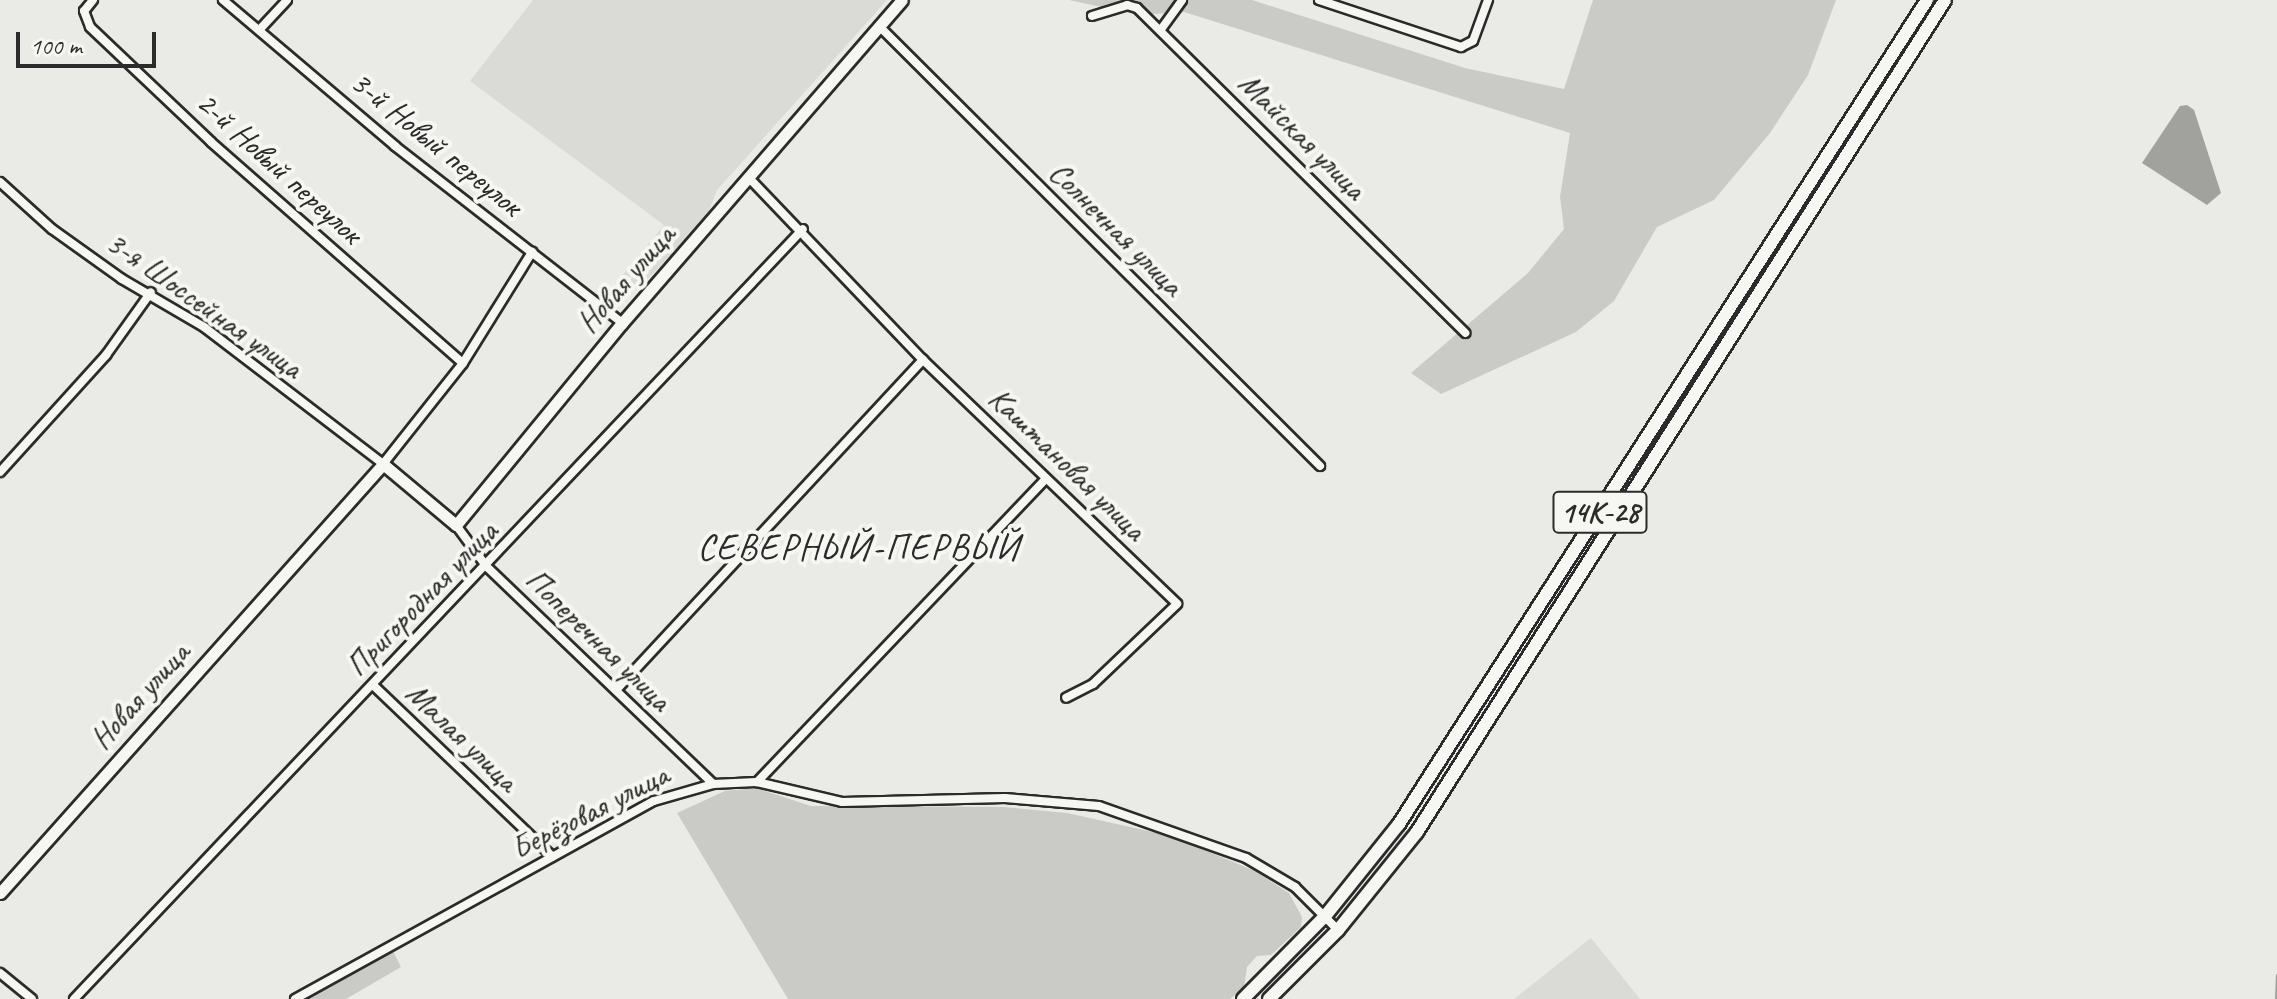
<!DOCTYPE html>
<html>
<head>
<meta charset="utf-8">
<style>
	body { margin:0 }
	#map { position:relative; width:2277px; height:999px; overflow:hidden; background:#eaeae6; font-family:Caveat,sans-serif }
	div>[style] { position:absolute }
	.built>* { inset:0; background:#dadad6 }
	.green>* { inset:0; background:#cacac7 }
	.water>* { inset:0; background:#a1a19e }
	.stream>* { height:3px; margin:-1.5px; padding:0 1.5px; transform-origin:1.5px; border-radius:1.5px; background:#a1a19e }
	.roads { filter:drop-shadow(2px 0 #2b2b2b) drop-shadow(-2px 0 #2b2b2b) drop-shadow(0 2px #2b2b2b) drop-shadow(0 -2px #2b2b2b) }
	.street>* { height:8px; margin:-4px; padding:0 4px; transform-origin:4px; border-radius:4px; background:#f6f6f2 }
	.secondary>* { height:11px; margin:-5.5px; padding:0 5.5px; transform-origin:5.5px; border-radius:5.5px; background:#f6f6f2 }
	.primary>* { height:12px; margin:-6px; padding:0 6px; transform-origin:6px; border-radius:6px; background:#f6f6f2 }
	span { translate:-50% -50%; white-space:nowrap; text-align:center; line-height:1.15; -webkit-text-stroke:8px #f6f6f2; paint-order:stroke }
	.shield-label span { padding:2px 6px; background:#f6f6f2; border:2px solid; border-radius:6px; -webkit-text-stroke-width:0 }
	.shield-label { font-size:30px; color:#2b2b2b; font-weight:700 }
	.street-label { font-size:32px; color:#2b2b2b }
	.quarter-label { font-size:36px; color:#2b2b2b; letter-spacing:2px }
	.scale { position:absolute; left:16px; top:32px; width:140px; height:36px; box-sizing:border-box; border:4px solid #2b2b2b; border-top:0; padding-left:10px; font-size:24px; line-height:28px; white-space:nowrap; color:#2b2b2b; -webkit-text-stroke:6px #f6f6f2; paint-order:stroke }
</style>
</head>
<body>
<div id="map">
	<div class="built">
		<i style="clip-path:polygon(533px 0,887px 0,717px 190px,706px 218px,639px 288px,623px 275px,664px 225px,470px 81px)"></i>
		<i style="clip-path:polygon(1591px 938px,1640px 999px,1514px 999px)"></i>
	</div>
	<div class="green">
		<i style="clip-path:polygon(1069px 0,1252px 0,1465px 68px,1564px 89px,1593px 0,1836px 0,1808px 75px,1770px 133px,1714px 200px,1657px 227px,1614px 301px,1576px 332px,1441px 394px,1411px 373px,1528px 273px,1564px 229px,1560px 197px,1570px 133px,1184px 12px,1139px 15px)"></i>
		<i style="clip-path:polygon(756px 788px,811px 806px,1004px 807px,1067px 813px,1171px 836px,1255px 871px,1289px 893px,1302px 917px,1301px 927px,1271px 955px,1257px 956px,1247px 967px,1244px 987px,1230px 999px,788px 999px,677px 813px,725px 791px)"></i>
		<i style="clip-path:polygon(392px 949px,401px 967px,346px 999px,303px 999px)"></i>
	</div>
	<div class="water">
		<i style="clip-path:polygon(2187px 105px,2194px 110px,2221px 193px,2207px 205px,2142px 163px,2180px 106px)"></i>
	</div>
	<div class="stream">
		<i style="left:2276px;top:999px;width:24px;rotate:-88deg"></i>
	</div>
	<div class="roads">
		<div class="street">
			<i style="left:93px;top:0;width:14px;rotate:129deg"></i>
			<i style="left:84px;top:11px;width:17px;rotate:69deg"></i>
			<i style="left:90px;top:27px;width:167px;rotate:43.5deg"></i>
			<i style="left:211px;top:142px;width:335px;rotate:41.3deg"></i>
			<i style="left:223px;top:0;width:226px;rotate:40.3deg"></i>
			<i style="left:395px;top:146px;width:288px;rotate:37.9deg"></i>
			<i style="left:1319px;top:0;width:150px;rotate:18.3deg"></i>
			<i style="left:1461px;top:47px;width:13px;rotate:-27deg"></i>
			<i style="left:1473px;top:41px;width:44px;rotate:-69.9deg"></i>
			<i style="left:1092px;top:16px;width:37px;rotate:-17deg"></i>
			<i style="left:1127px;top:5px;width:10px;rotate:17deg"></i>
			<i style="left:1137px;top:8px;width:462px;rotate:44.7deg"></i>
			<i style="left:879px;top:26px;width:623px;rotate:44.93deg"></i>
			<i style="left:261px;top:28px;width:38px;rotate:-47deg"></i>
			<i style="left:1162px;top:28px;width:34px;rotate:-54deg"></i>
			<i style="left:749px;top:178px;width:252px;rotate:46.3deg"></i>
			<i style="left:923px;top:360px;width:352px;rotate:43.8deg"></i>
			<i style="left:1177px;top:604px;width:116px;rotate:136.4deg"></i>
			<i style="left:1093px;top:684px;width:30px;rotate:153deg"></i>
			<i style="left:0;top:182px;width:70px;rotate:42.1deg"></i>
			<i style="left:52px;top:229px;width:86px;rotate:35.5deg"></i>
			<i style="left:122px;top:279px;width:95px;rotate:30.3deg"></i>
			<i style="left:204px;top:327px;width:225px;rotate:37.4deg"></i>
			<i style="left:383px;top:464px;width:129px;rotate:-51.6deg"></i>
			<i style="left:463px;top:363px;width:131px;rotate:-58.1deg"></i>
			<i style="left:0;top:472px;width:158px;rotate:-47.8deg"></i>
			<i style="left:106px;top:355px;width:77px;rotate:-54.5deg"></i>
			<i style="left:456px;top:525px;width:52px;rotate:53.6deg"></i>
			<i style="left:487px;top:567px;width:313px;rotate:43.8deg"></i>
			<i style="left:373px;top:685px;width:248px;rotate:43.7deg"></i>
			<i style="left:616px;top:690px;width:451px;rotate:-47.1deg"></i>
			<i style="left:757px;top:782px;width:87px;rotate:13.2deg"></i>
			<i style="left:842px;top:802px;width:163px;rotate:-1.4deg"></i>
			<i style="left:1005px;top:798px;width:94px;rotate:4.9deg"></i>
			<i style="left:1099px;top:806px;width:156px;rotate:19.5deg"></i>
			<i style="left:1246px;top:858px;width:57px;rotate:30.6deg"></i>
			<i style="left:1295px;top:887px;width:61px;rotate:45deg"></i>
			<i style="left:0;top:973px;width:41px;rotate:39.1deg"></i>
			<i style="left:74px;top:999px;width:1060px;rotate:-46.57deg"></i>
			<i style="left:295px;top:999px;width:410px;rotate:-28.9deg"></i>
			<i style="left:654px;top:801px;width:61px;rotate:-16.1deg"></i>
			<i style="left:713px;top:784px;width:44px;rotate:-2.6deg"></i>
			<i style="left:757px;top:782px;width:419px;rotate:-46.4deg"></i>
		</div>
		<div class="secondary">
			<i style="left:0;top:893px;width:575px;rotate:-48.24deg"></i>
			<i style="left:383px;top:464px;width:95px;rotate:39.9deg"></i>
			<i style="left:456px;top:525px;width:261px;rotate:-50.6deg"></i>
			<i style="left:622px;top:323px;width:427px;rotate:-49.1deg"></i>
		</div>
		<div class="primary">
			<i style="left:1243px;top:999px;width:118px;rotate:-45.3deg"></i>
			<i style="left:1326px;top:915px;width:117px;rotate:-51.3deg"></i>
			<i style="left:1399px;top:824px;width:979px;rotate:-57.35deg"></i>
			<i style="left:1269px;top:999px;width:98px;rotate:-45deg"></i>
			<i style="left:1338px;top:930px;width:126px;rotate:-51.1deg"></i>
			<i style="left:1417px;top:832px;width:985px;rotate:-57.6deg"></i>
		</div>
	</div>
	<div class="shield-label">
		<span style="left:1600px;top:512px">14К-28</span>
	</div>
	<div class="street-label">
		<span style="left:1302px;top:136px;rotate:45deg">Майская улица</span>
		<span style="left:436px;top:144px;rotate:39deg">3-й Новый переулок</span>
		<span style="left:279px;top:168px;rotate:42deg">2-й Новый переулок</span>
		<span style="left:1116px;top:229px;rotate:45deg">Солнечная улица</span>
		<span style="left:626px;top:279px;rotate:-49deg">Новая улица</span>
		<span style="left:204px;top:305px;rotate:35deg">3-я Шоссейная улица</span>
		<span style="left:1067px;top:464px;rotate:44deg">Каштановая улица</span>
		<span style="left:422px;top:599px;rotate:-46deg">Пригородная улица</span>
		<span style="left:598px;top:640px;rotate:44deg">Поперечная улица</span>
		<span style="left:140px;top:696px;rotate:-48deg">Новая улица</span>
		<span style="left:462px;top:737px;rotate:44deg">Малая улица</span>
		<span style="left:590px;top:812px;rotate:-27deg">Берёзовая улица</span>
	</div>
	<div class="quarter-label">
		<span style="left:859px;top:548px">СЕВЕРНЫЙ-ПЕРВЫЙ</span>
	</div>
	<div class="scale">100 m</div>
</div>
</body>
</html>
